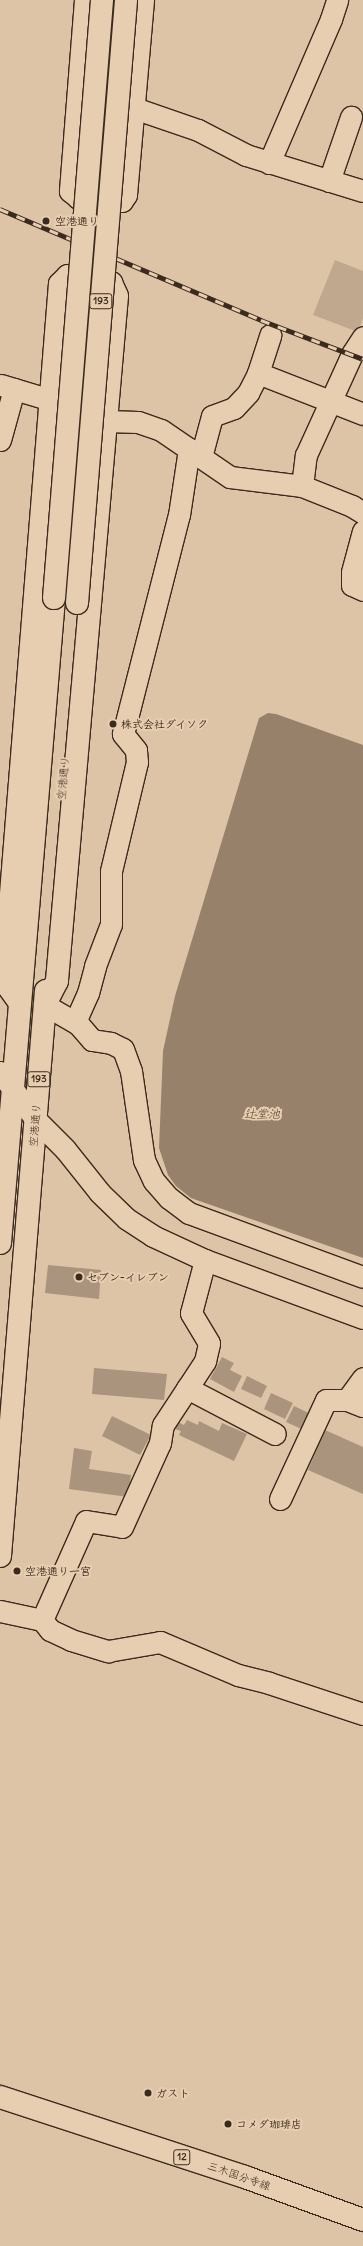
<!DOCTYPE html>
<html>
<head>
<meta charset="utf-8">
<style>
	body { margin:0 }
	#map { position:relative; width:363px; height:2246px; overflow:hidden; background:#dec4a7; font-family:Delius,"Klee One",sans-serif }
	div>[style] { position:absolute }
	.green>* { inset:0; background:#bfa88e }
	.water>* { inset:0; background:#97816b }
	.building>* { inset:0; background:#aa947d }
	.roads { filter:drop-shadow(1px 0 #3b2a1e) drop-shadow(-1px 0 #3b2a1e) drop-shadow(0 1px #3b2a1e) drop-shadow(0 -1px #3b2a1e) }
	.minor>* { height:21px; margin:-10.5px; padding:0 10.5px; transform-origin:10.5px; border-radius:10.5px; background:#e8ceb0 }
	.major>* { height:22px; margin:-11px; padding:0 11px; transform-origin:11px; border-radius:11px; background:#e8ceb0 }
	.highway>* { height:22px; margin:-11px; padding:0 11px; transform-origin:11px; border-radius:11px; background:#e8ceb0 }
	.rail>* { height:4.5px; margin-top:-2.25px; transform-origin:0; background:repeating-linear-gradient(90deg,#e8ceb0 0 9px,#3b2a1e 0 18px); box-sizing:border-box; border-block:1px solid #3b2a1e }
	.bridges { filter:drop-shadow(1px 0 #3b2a1e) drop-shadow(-1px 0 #3b2a1e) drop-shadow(0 1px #3b2a1e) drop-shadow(0 -1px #3b2a1e) }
	.highway-bridge>* { height:22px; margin:-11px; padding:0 11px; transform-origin:11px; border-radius:11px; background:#e8ceb0 }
	.dots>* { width:11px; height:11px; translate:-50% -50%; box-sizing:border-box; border:2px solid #e8ceb0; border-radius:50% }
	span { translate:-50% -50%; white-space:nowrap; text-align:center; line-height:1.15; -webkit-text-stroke:4px #e8ceb0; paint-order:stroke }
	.shield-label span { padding:1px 3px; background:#e8ceb0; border:1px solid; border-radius:3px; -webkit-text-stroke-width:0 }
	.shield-label { font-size:10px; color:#3b2a1e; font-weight:700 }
	.poi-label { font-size:11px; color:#3b2a1e; font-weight:700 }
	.left { translate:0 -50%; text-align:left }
	.street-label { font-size:11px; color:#3b2a1e }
	.water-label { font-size:12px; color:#4d3b2d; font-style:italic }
</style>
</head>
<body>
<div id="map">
	<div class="green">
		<i style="clip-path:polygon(335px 260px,363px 271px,363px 318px,358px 332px,313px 315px)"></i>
	</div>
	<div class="water">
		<i style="clip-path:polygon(268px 713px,276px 714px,363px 745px,363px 1258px,191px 1198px,176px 1186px,168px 1175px,159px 1148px,163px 1051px,175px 996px,259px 718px)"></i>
	</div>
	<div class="building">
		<i style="clip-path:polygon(48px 1265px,101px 1270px,99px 1299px,45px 1293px)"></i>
		<i style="clip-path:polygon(222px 1357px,234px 1363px,230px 1370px,242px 1376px,234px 1392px,210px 1379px)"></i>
		<i style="clip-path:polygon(94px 1368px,167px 1374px,164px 1400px,92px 1394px)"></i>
		<i style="clip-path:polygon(247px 1376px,267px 1386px,261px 1398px,241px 1389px)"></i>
		<i style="clip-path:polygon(271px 1393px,293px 1403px,285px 1419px,264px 1409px)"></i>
		<i style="clip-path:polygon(294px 1406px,315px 1416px,308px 1432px,286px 1422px)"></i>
		<i style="clip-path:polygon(112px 1416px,151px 1435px,140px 1455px,102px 1436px)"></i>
		<i style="clip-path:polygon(187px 1420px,198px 1425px,199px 1421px,219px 1431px,222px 1423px,247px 1434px,234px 1461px,179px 1435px,181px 1431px,175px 1429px,178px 1422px,184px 1425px)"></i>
		<i style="clip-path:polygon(325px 1430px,363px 1447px,363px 1494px,308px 1470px)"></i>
		<i style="clip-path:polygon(74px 1448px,92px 1451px,89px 1469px,131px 1475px,128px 1497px,69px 1489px)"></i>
	</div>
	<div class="roads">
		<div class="minor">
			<i style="left:134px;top:108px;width:68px;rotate:19deg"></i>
			<i style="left:198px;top:130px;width:54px;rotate:27.5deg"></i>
			<i style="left:246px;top:155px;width:122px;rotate:17.1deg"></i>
			<i style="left:269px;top:163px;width:157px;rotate:-66.7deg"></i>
			<i style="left:331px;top:19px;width:20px;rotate:-72deg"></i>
			<i style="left:329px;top:181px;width:68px;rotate:-71deg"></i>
			<i style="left:258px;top:373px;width:113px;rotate:21.3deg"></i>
			<i style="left:1px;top:385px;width:52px;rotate:16.7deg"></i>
			<i style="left:106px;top:421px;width:32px;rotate:2deg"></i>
			<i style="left:138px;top:422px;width:24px;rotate:19deg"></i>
			<i style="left:161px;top:430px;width:83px;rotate:34.3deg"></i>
			<i style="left:230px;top:477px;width:73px;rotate:7.1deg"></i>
			<i style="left:302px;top:486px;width:54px;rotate:21.8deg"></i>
			<i style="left:352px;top:506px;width:13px;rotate:32deg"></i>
			<i style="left:0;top:440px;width:53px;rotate:-74.6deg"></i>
			<i style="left:201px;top:457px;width:42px;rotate:-75deg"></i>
			<i style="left:212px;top:416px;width:23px;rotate:-20deg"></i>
			<i style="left:234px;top:408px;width:21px;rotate:-47deg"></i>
			<i style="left:248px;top:393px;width:22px;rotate:-63deg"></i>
			<i style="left:258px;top:373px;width:40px;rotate:-72deg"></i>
			<i style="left:302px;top:486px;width:31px;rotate:-83deg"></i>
			<i style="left:306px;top:455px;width:111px;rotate:-65.5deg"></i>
			<i style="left:352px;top:354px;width:20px;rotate:-57deg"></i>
			<i style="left:363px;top:531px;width:42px;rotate:105deg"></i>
			<i style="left:352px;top:572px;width:13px;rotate:90deg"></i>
			<i style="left:352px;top:585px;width:12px;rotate:24deg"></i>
			<i style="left:45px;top:1005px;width:39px;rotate:30deg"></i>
			<i style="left:79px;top:1025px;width:20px;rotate:49deg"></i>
			<i style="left:92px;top:1040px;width:19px;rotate:9deg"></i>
			<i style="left:111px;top:1043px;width:13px;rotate:27deg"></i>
			<i style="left:123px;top:1049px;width:23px;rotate:70deg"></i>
			<i style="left:131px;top:1071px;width:90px;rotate:81.7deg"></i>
			<i style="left:144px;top:1160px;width:23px;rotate:65deg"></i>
			<i style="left:154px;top:1181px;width:23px;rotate:49deg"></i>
			<i style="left:169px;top:1198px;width:25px;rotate:37deg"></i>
			<i style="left:189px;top:1213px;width:185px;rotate:20.2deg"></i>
			<i style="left:75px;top:1022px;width:32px;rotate:-66deg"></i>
			<i style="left:88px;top:993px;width:28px;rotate:-75deg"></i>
			<i style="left:95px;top:966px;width:45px;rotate:-69.1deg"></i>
			<i style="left:111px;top:924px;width:53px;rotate:-90deg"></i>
			<i style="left:111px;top:871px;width:112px;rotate:-76.6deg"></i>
			<i style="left:137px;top:762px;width:12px;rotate:-95deg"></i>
			<i style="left:136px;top:750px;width:21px;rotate:-129deg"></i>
			<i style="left:123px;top:734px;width:226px;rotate:-75.7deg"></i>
			<i style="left:179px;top:515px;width:67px;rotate:-81.4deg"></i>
			<i style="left:0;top:1072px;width:60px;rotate:53.1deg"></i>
			<i style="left:36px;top:1120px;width:41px;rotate:45deg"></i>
			<i style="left:65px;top:1149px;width:56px;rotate:51.5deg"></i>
			<i style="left:100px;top:1193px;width:37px;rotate:44deg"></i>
			<i style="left:127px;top:1219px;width:31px;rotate:33deg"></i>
			<i style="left:153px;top:1236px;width:57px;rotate:24.8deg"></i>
			<i style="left:205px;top:1260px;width:168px;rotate:20.2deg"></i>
			<i style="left:187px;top:1388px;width:99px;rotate:27.6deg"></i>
			<i style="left:347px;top:1400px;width:27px;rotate:-54deg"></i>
			<i style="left:280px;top:1499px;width:109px;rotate:-65.1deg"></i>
			<i style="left:326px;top:1400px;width:21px"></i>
			<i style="left:347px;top:1400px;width:17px;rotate:21deg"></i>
			<i style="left:0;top:1611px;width:43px;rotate:12.1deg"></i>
			<i style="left:42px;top:1620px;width:108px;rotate:-66deg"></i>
			<i style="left:86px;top:1521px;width:36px;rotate:9deg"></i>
			<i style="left:122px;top:1527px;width:92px;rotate:-65.7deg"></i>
			<i style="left:160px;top:1443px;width:18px;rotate:-81deg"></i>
			<i style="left:163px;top:1425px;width:77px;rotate:-56.7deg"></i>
			<i style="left:205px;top:1361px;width:18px;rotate:-77deg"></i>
			<i style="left:209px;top:1343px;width:35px;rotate:-121deg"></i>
			<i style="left:191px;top:1313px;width:55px;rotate:-75.2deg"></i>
			<i style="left:42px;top:1620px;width:13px;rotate:51deg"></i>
			<i style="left:50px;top:1630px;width:23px;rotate:25deg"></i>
			<i style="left:71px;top:1640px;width:39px;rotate:17deg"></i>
			<i style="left:108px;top:1651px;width:53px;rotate:-9.8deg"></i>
			<i style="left:160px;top:1642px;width:85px;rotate:22.9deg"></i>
			<i style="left:238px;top:1675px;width:32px;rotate:14deg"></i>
			<i style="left:269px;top:1683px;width:99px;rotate:18.3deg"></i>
		</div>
		<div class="major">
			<i style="left:0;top:2097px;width:258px;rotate:18.1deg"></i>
			<i style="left:245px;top:2177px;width:126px;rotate:20deg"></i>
		</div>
		<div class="highway">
			<i style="left:86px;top:0;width:192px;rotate:94.5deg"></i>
			<i style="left:71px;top:191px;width:11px;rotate:41deg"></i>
			<i style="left:79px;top:198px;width:43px;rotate:4deg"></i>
			<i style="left:122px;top:201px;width:7px;rotate:-56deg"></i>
			<i style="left:126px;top:195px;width:196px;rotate:-85deg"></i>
			<i style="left:20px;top:1003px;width:27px;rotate:-126deg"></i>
			<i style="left:4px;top:981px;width:699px;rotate:-85.41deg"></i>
			<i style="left:60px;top:284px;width:11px;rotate:-45deg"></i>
			<i style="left:68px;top:276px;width:44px;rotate:9.2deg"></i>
			<i style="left:111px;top:283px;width:14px;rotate:65deg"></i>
			<i style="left:117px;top:296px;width:688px;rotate:95.01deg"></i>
			<i style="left:57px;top:981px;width:27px;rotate:117deg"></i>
			<i style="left:0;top:1243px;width:647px;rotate:-85.21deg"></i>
			<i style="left:0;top:1556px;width:567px;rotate:-85.35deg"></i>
		</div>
	</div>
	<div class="rail">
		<i style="left:0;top:209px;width:284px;rotate:23deg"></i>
		<i style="left:261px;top:320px;width:109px;rotate:20.9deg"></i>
	</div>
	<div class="bridges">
		<div class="highway-bridge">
			<i style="left:54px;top:598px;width:600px;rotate:-85.41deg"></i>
			<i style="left:77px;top:603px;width:605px;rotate:-85.35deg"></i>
		</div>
	</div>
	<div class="dots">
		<i style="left:46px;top:221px;background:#3b2a1e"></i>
		<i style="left:113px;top:724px;background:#3b2a1e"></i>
		<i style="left:79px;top:1277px;background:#3b2a1e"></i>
		<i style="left:17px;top:1571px;background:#3b2a1e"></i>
		<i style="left:148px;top:2093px;background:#3b2a1e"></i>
		<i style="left:228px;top:2124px;background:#3b2a1e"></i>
	</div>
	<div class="shield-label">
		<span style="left:101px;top:301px">193</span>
		<span style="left:39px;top:1079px">193</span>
		<span style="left:182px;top:2157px">12</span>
	</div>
	<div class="poi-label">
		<span class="left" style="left:55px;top:221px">空港通り</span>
		<span class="left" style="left:121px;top:724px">株式会社ダイソク</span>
		<span class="left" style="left:87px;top:1277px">セブン-イレブン</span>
		<span class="left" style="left:25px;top:1571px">空港通り一宮</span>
		<span class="left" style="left:156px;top:2093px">ガスト</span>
		<span class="left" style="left:236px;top:2124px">コメダ珈琲店</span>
	</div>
	<div class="street-label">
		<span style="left:63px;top:778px;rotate:-85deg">空港通り</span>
		<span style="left:35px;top:1125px;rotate:-85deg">空港通り</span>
		<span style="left:239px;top:2176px;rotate:19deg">三木国分寺線</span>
	</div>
	<div class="water-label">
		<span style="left:262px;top:1114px">辻堂池</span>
	</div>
</div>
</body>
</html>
